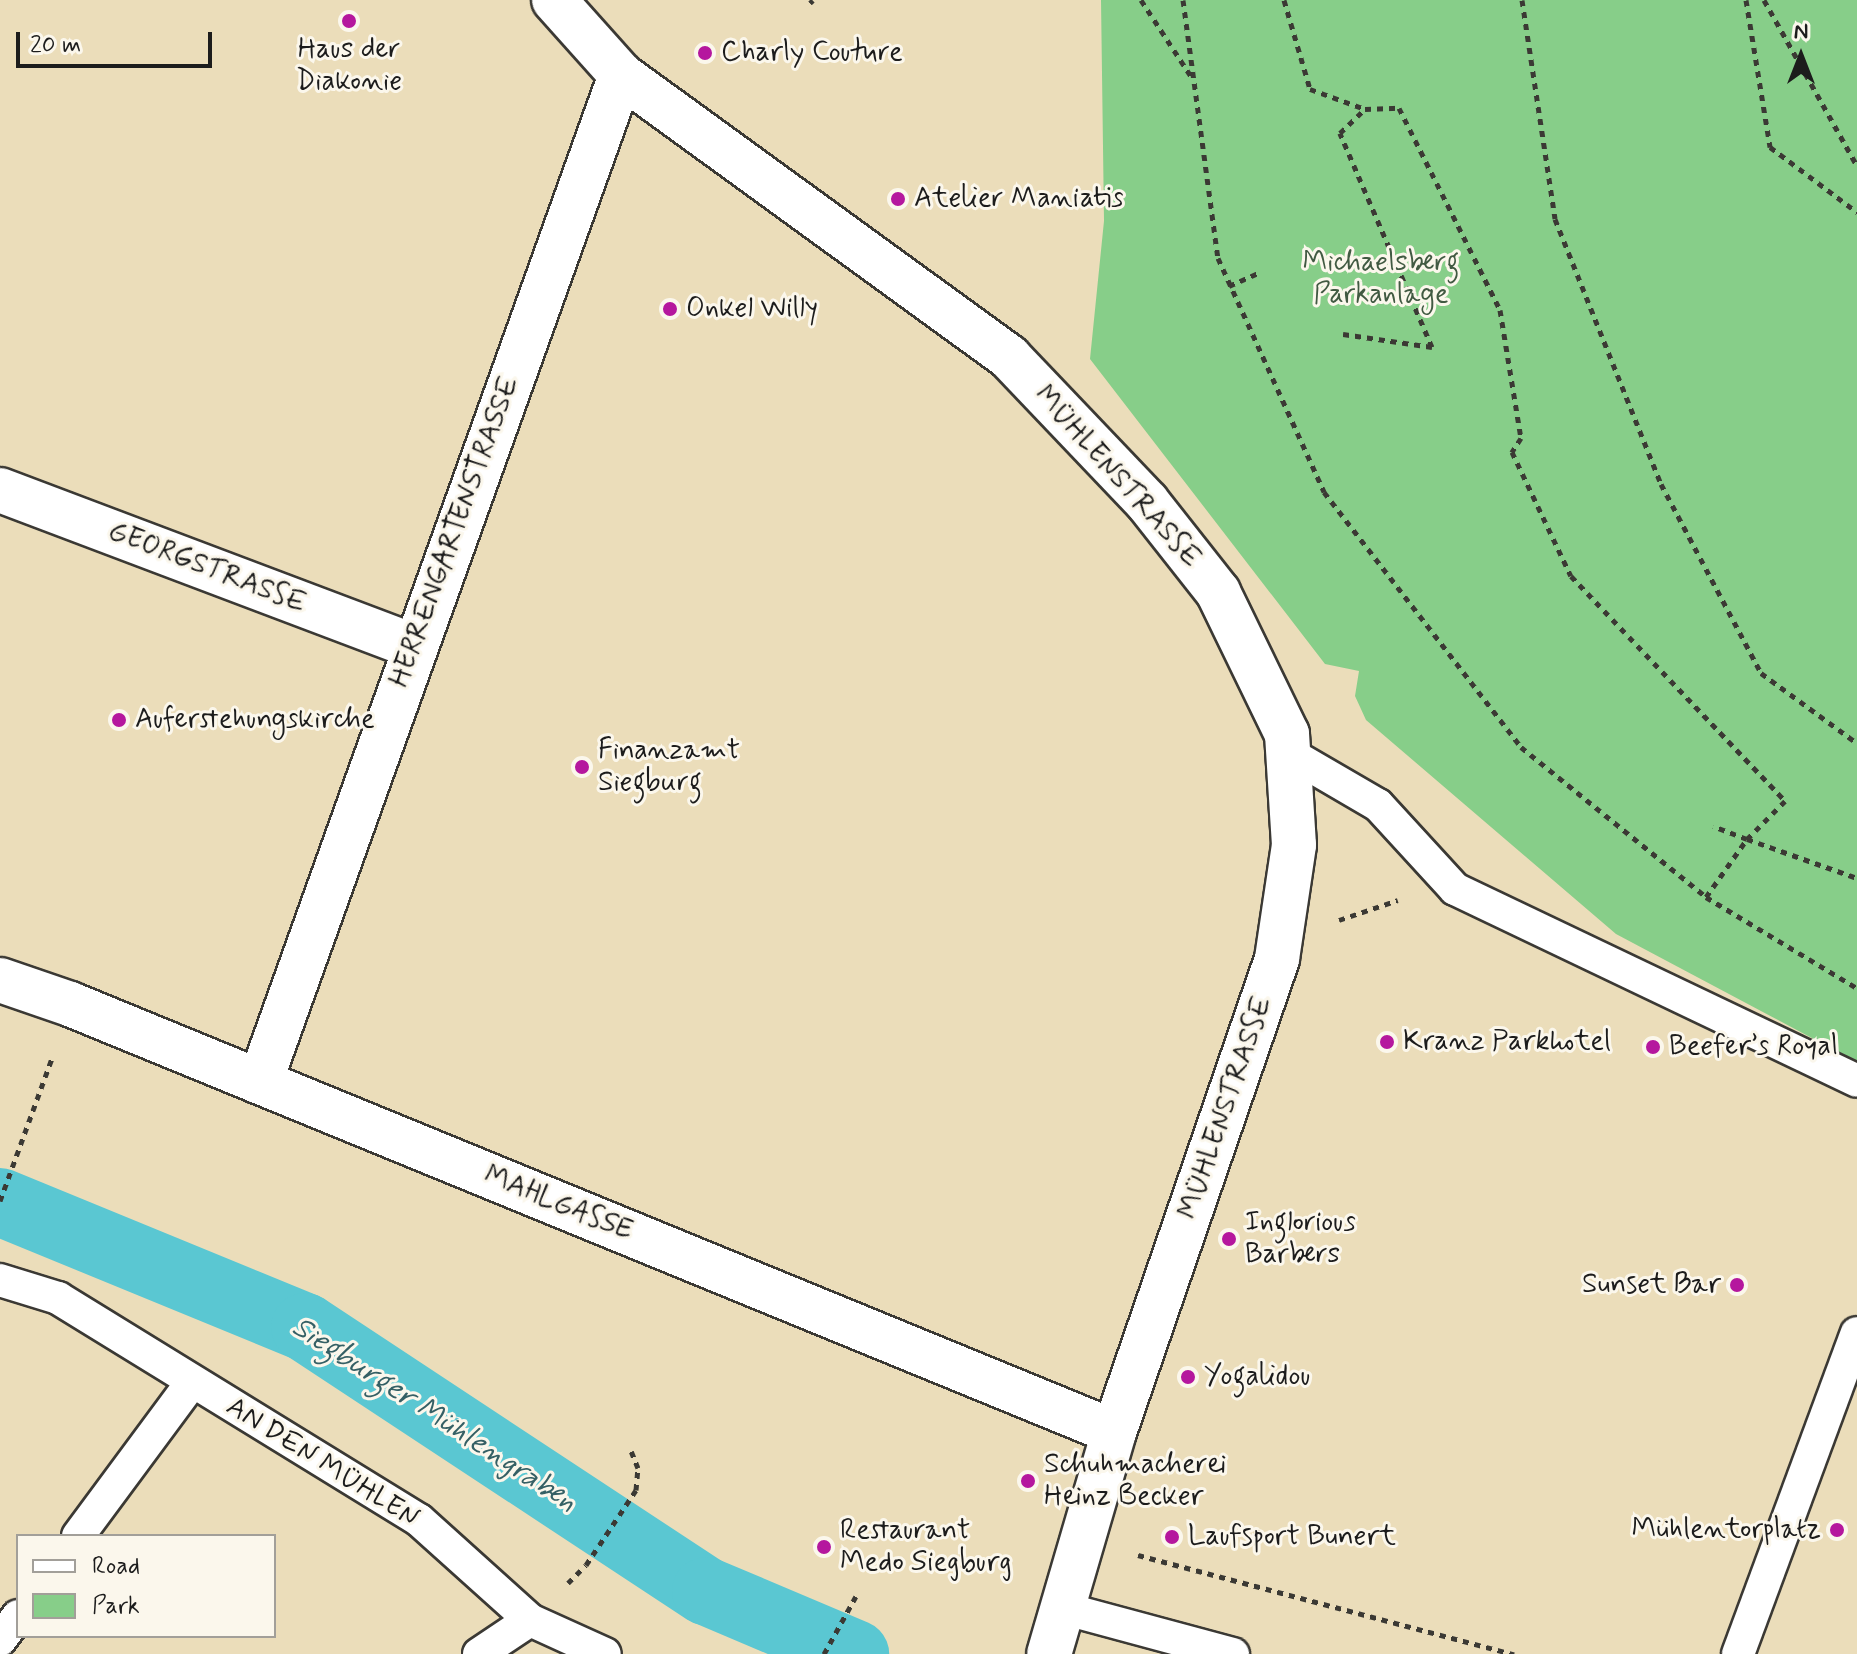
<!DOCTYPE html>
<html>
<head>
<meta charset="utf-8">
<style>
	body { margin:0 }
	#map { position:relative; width:1857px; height:1654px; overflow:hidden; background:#ebddba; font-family:Mynerve,sans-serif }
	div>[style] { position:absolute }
	.green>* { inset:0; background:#87ce89 }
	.canal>* { height:68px; margin:-34px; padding:0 34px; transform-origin:34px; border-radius:34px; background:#5ac7d2 }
	.path>* { height:5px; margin-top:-2.5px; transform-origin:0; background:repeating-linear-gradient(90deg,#3b3934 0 6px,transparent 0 12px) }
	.roads { filter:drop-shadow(2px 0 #3b3934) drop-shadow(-2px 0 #3b3934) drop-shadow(0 2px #3b3934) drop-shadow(0 -2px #3b3934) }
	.service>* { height:32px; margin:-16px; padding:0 16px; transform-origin:16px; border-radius:16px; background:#fff }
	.minor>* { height:44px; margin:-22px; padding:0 22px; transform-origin:22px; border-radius:22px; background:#fff }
	.dots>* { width:22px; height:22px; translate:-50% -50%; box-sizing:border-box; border:4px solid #fbf7ec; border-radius:50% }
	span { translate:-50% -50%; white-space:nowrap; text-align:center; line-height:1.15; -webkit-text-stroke:6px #fbf7ec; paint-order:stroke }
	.poi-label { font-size:28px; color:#1c1c1c }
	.left { translate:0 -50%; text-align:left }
	.right { translate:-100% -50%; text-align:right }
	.park-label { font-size:28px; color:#415a42 }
	.street-label { font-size:28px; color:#1c1c1c }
	.water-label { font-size:30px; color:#356065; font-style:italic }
	.legend { position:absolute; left:16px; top:1534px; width:260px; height:104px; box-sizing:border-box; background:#fbf7ec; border:2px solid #a29f99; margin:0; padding:10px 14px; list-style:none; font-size:24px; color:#1c1c1c }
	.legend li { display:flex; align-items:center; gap:16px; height:40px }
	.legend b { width:40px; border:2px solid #a29f99 }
	.north { position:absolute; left:1761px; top:16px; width:80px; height:80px; -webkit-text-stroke:6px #fbf7ec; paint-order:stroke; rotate:0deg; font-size:22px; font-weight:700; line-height:32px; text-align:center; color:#1c1c1c }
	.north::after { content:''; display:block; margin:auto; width:28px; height:36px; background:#1c1c1c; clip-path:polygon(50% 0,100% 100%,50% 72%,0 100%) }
	.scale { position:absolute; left:16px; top:32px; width:196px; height:36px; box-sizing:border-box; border:4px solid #1c1c1c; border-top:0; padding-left:10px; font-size:24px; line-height:28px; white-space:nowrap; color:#1c1c1c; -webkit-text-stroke:6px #fbf7ec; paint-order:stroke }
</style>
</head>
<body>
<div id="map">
	<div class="green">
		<i style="clip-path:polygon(1101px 0,1857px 0,1857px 1062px,1616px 934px,1366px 720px,1355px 696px,1359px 671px,1325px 664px,1090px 359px,1104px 221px)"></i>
	</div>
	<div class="canal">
		<i style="left:0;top:1202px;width:330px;rotate:22.3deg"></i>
		<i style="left:305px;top:1327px;width:480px;rotate:33.4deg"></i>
		<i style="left:706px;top:1591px;width:162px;rotate:22.9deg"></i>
	</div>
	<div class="path">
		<i style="left:1141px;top:0;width:91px;rotate:56.7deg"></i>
		<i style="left:1183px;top:0;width:260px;rotate:82.3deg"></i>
		<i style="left:1218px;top:258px;width:257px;rotate:65.6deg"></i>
		<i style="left:1324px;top:492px;width:322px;rotate:52.3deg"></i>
		<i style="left:1521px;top:747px;width:238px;rotate:39deg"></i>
		<i style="left:1706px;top:897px;width:176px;rotate:31.1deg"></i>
		<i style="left:1284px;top:0;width:93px;rotate:73.7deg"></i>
		<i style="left:1310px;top:89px;width:59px;rotate:20deg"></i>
		<i style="left:1522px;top:0;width:221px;rotate:81.4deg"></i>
		<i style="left:1555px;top:219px;width:285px;rotate:68.2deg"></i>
		<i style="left:1661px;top:484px;width:214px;rotate:62.1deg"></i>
		<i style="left:1761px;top:673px;width:119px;rotate:36.1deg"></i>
		<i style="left:1746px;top:0;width:149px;rotate:80.7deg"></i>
		<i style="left:1770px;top:147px;width:109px;rotate:36.8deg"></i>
		<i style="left:1764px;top:0;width:190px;rotate:60.7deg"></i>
		<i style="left:810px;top:3px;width:4px;rotate:-45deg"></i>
		<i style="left:1229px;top:286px;width:35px;rotate:-24deg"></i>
		<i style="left:1343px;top:334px;width:90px;rotate:8.3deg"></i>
		<i style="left:1432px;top:347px;width:233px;rotate:-113.3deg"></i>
		<i style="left:1340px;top:133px;width:35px;rotate:-44deg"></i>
		<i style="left:1365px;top:109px;width:34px;rotate:-2deg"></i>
		<i style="left:1399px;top:108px;width:226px;rotate:63.4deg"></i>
		<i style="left:1500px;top:310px;width:130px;rotate:80.7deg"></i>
		<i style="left:1521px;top:438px;width:17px;rotate:123deg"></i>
		<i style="left:1512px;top:452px;width:137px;rotate:64.6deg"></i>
		<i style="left:1571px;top:576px;width:311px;rotate:46.4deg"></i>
		<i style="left:1785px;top:801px;width:54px;rotate:135deg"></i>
		<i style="left:1747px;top:839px;width:117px;rotate:19.5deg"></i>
		<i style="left:1706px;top:897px;width:71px;rotate:-54.7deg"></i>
		<i style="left:1747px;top:839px;width:36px;rotate:-159deg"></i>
		<i style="left:1339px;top:920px;width:62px;rotate:-18.7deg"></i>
		<i style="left:0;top:1201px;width:152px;rotate:-70deg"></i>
		<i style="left:1138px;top:1555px;width:389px;rotate:14.8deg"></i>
		<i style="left:568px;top:1583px;width:25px;rotate:-45deg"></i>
		<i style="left:586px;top:1565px;width:90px;rotate:-56.3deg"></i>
		<i style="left:636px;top:1490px;width:22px;rotate:-85deg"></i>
		<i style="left:638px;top:1468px;width:18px;rotate:-112deg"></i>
		<i style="left:824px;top:1654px;width:66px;rotate:-61.1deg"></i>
	</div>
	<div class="roads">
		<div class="service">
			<i style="left:1292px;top:755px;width:99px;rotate:30.2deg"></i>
			<i style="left:1378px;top:805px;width:114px;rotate:47.5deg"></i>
			<i style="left:1455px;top:889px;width:445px;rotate:25.5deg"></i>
			<i style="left:0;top:1280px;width:61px;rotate:17.2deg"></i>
			<i style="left:58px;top:1298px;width:424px;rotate:31.6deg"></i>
			<i style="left:419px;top:1520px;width:149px;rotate:42deg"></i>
			<i style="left:530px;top:1620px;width:82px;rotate:24.4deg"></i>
			<i style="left:78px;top:1536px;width:192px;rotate:-53.5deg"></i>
			<i style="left:1066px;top:1609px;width:173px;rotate:15.1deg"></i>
			<i style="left:0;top:1640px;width:30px;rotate:-53deg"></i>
			<i style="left:479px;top:1654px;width:61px;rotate:-33.7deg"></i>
			<i style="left:1738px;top:1654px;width:342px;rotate:-69.7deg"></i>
		</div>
		<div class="minor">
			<i style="left:554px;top:0;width:101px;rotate:48.2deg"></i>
			<i style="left:621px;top:75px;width:480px;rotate:36deg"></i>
			<i style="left:1009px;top:357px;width:200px;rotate:46.4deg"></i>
			<i style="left:1147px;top:502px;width:115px;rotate:51.7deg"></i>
			<i style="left:1218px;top:592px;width:158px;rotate:64.1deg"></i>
			<i style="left:1287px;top:734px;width:111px;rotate:86.4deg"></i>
			<i style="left:1294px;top:845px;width:115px;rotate:98.5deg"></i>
			<i style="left:1277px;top:959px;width:500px;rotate:109.01deg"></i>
			<i style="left:1114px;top:1432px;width:231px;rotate:106.3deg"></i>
			<i style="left:0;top:490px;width:441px;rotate:20.7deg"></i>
			<i style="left:0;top:980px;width:74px;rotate:18.9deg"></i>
			<i style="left:70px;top:1004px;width:1128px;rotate:22.29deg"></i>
			<i style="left:260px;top:1082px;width:1070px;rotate:-70.28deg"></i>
		</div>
	</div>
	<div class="dots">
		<i style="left:349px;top:21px;background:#b5179e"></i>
		<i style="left:705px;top:53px;background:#b5179e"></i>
		<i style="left:898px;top:199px;background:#b5179e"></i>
		<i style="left:670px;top:309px;background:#b5179e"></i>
		<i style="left:119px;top:720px;background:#b5179e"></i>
		<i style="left:582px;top:767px;background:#b5179e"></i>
		<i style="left:1387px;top:1042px;background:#b5179e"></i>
		<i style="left:1653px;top:1047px;background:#b5179e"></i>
		<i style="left:1229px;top:1239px;background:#b5179e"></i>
		<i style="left:1737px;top:1285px;background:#b5179e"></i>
		<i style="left:1188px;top:1377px;background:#b5179e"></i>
		<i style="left:1028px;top:1481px;background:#b5179e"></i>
		<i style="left:1837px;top:1530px;background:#b5179e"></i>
		<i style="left:1172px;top:1537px;background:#b5179e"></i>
		<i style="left:824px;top:1547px;background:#b5179e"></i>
	</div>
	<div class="poi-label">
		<span style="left:349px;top:66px">Haus der<br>Diakonie</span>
		<span class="left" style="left:721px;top:53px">Charly Couture</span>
		<span class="left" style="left:914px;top:199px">Atelier Maniatis</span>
		<span class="left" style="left:686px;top:309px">Onkel Willy</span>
		<span class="left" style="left:135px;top:720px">Auferstehungskirche</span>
		<span class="left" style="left:598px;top:767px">Finanzamt<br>Siegburg</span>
		<span class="left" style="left:1403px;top:1042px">Kranz Parkhotel</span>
		<span class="left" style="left:1669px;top:1047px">Beefer’s Royal</span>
		<span class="left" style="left:1245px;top:1239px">Inglorious<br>Barbers</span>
		<span class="right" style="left:1721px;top:1285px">Sunset Bar</span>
		<span class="left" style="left:1204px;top:1377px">Yogalidou</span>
		<span class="left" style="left:1044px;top:1481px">Schuhmacherei<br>Heinz Becker</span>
		<span class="right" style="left:1821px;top:1530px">Mühlentorplatz</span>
		<span class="left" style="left:840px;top:1547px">Restaurant<br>Medo Siegburg</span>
		<span class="left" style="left:1188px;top:1537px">Laufsport Bunert</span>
	</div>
	<div class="park-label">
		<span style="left:1381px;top:279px">Michaelsberg<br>Parkanlage</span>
	</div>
	<div class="street-label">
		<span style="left:1117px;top:477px;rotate:48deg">MÜHLENSTRASSE</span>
		<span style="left:455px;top:532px;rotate:-70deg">HERRENGARTENSTRASSE</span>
		<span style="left:207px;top:568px;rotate:21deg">GEORGSTRASSE</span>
		<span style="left:1226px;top:1108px;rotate:-71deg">MÜHLENSTRASSE</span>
		<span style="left:558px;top:1204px;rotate:22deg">MAHLGASSE</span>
		<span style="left:322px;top:1463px;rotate:32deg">AN DEN MÜHLEN</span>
	</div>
	<div class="water-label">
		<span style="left:434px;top:1415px;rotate:33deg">Siegburger Mühlengraben</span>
	</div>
	<ul class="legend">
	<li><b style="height:10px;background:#fff"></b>Road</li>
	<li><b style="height:22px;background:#87ce89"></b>Park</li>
	</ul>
	<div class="north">N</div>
	<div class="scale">20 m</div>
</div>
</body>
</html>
